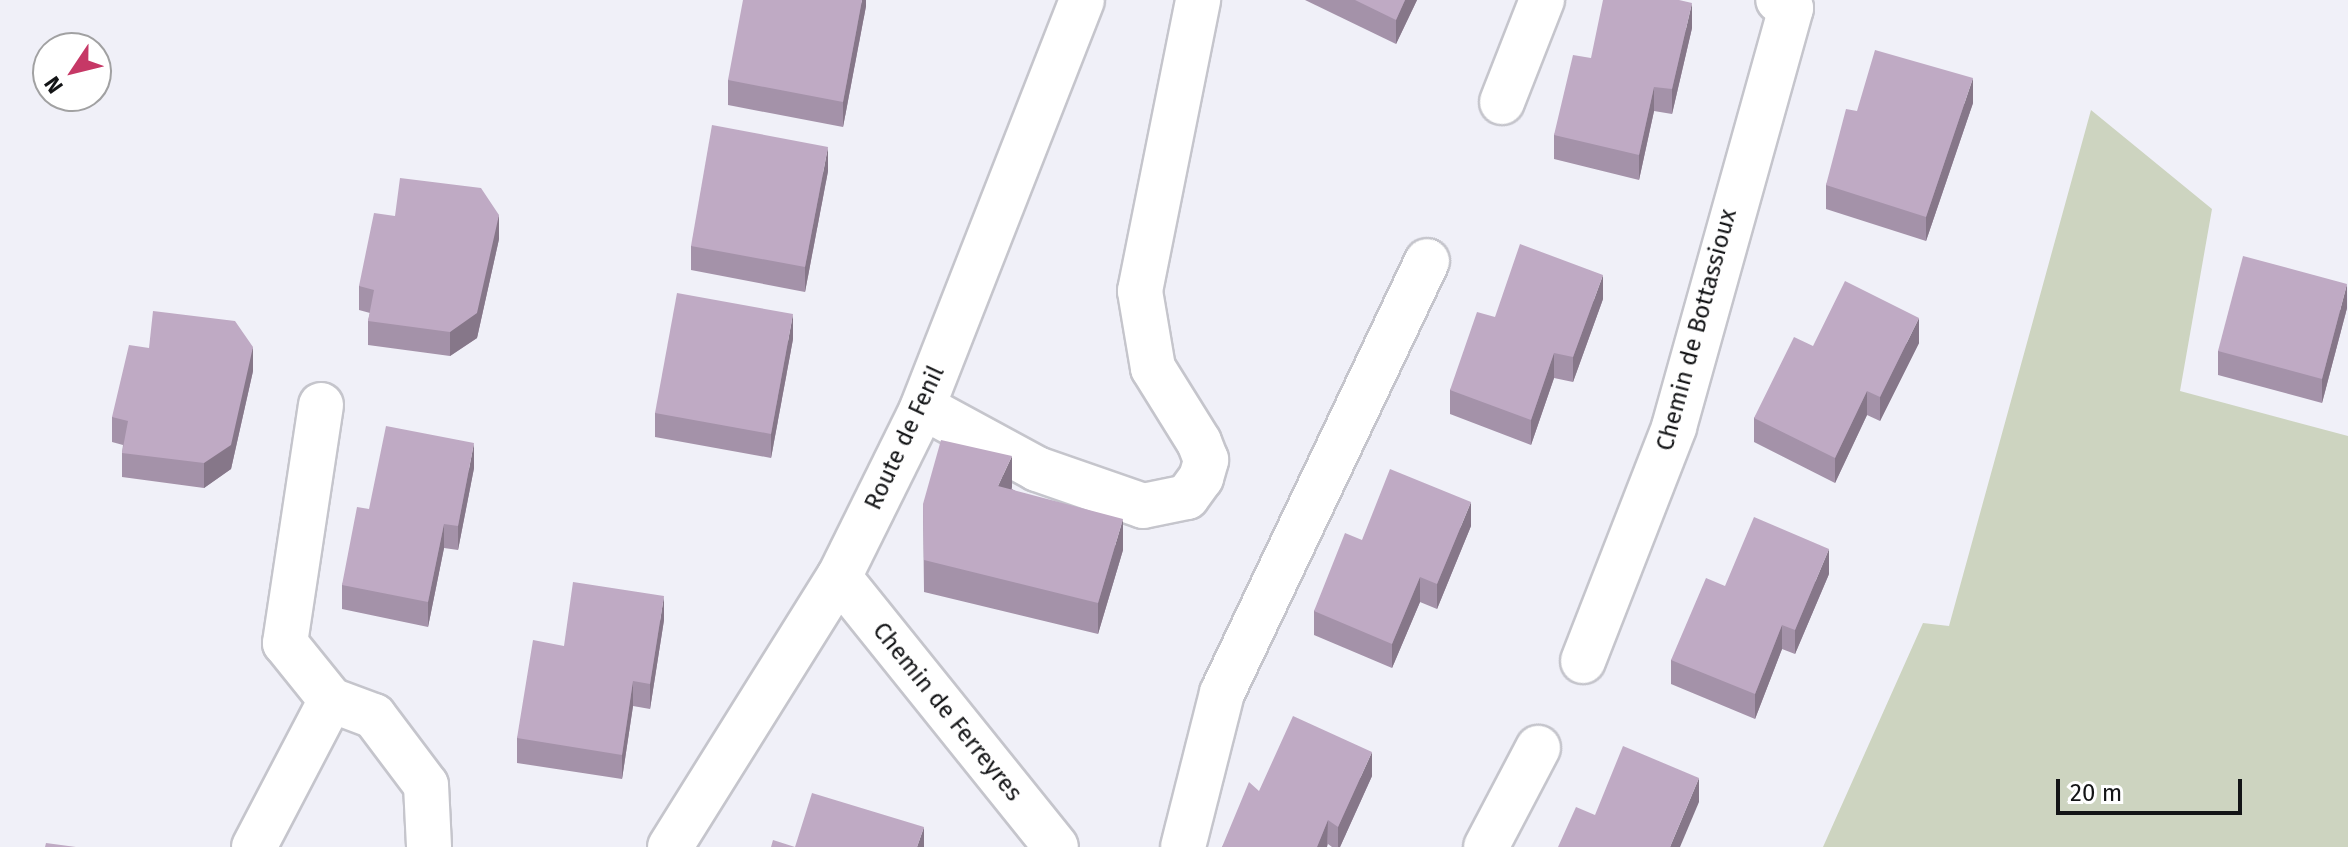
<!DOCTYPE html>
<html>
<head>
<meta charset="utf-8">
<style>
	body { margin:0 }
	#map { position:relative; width:2348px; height:847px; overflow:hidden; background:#f0f0f8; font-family:"Fira Sans",sans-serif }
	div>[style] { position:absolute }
	.green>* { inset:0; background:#cdd4c0 }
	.roads { filter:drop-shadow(2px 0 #c5c5cc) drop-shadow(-2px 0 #c5c5cc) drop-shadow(0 2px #c5c5cc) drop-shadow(0 -2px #c5c5cc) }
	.minor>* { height:44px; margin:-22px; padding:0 22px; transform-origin:22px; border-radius:22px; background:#fff }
	.wall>* { inset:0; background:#a492a9 }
	.shaded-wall>* { inset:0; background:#867789 }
	.building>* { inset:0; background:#bfaac4 }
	span { translate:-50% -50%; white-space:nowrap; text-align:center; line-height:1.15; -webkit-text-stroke:8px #fff; paint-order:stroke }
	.street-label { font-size:24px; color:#131416 }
	.north { position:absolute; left:32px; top:32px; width:80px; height:80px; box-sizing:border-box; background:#fff; border:2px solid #a1a1a2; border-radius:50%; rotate:235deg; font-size:22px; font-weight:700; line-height:32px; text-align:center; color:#131416 }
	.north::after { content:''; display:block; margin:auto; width:28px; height:36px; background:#c63866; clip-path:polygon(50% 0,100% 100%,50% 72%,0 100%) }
	.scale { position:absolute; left:2056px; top:779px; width:186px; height:36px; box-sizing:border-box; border:4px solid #131416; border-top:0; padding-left:10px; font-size:24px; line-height:28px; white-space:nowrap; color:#131416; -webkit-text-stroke:6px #fff; paint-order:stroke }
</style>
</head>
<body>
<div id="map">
	<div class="green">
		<i style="clip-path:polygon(2091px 110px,2212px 209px,2180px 391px,2348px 436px,2348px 847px,1823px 847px,1923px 623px,1949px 626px)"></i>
	</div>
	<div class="roads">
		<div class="minor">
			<i style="left:1502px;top:102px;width:110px;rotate:-68.6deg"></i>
			<i style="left:321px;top:405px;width:241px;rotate:98.6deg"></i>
			<i style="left:285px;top:643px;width:73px;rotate:51.1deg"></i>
			<i style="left:331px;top:700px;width:46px;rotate:20.4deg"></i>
			<i style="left:374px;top:716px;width:86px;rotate:53deg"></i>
			<i style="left:426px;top:785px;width:62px;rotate:87.2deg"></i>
			<i style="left:923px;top:407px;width:130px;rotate:28.5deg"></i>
			<i style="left:1037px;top:469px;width:112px;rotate:19.2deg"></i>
			<i style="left:1143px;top:506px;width:45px;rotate:-11.6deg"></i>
			<i style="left:1187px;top:497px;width:24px;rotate:-54deg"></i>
			<i style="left:1201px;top:478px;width:19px;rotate:-74deg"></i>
			<i style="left:1206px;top:460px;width:19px;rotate:-111deg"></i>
			<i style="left:1199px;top:442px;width:87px;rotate:-121.9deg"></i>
			<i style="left:1153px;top:368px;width:78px;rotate:-99.6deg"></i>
			<i style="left:1140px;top:291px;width:297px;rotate:-78.7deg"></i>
			<i style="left:839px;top:577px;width:346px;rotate:51.2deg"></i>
			<i style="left:1583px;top:661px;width:251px;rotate:-68.7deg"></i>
			<i style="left:1674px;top:427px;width:435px;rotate:-74.4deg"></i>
			<i style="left:1791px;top:8px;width:15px;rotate:-148deg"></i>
			<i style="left:254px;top:847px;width:166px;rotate:-62.4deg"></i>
			<i style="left:670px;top:847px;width:319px;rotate:-58deg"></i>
			<i style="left:839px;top:577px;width:185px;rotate:-63.7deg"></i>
			<i style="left:921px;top:411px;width:441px;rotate:-68.6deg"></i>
			<i style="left:1183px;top:847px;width:159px;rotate:-75.8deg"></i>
			<i style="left:1222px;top:693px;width:478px;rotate:-64.6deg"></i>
			<i style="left:1486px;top:847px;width:112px;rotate:-62.3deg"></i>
		</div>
	</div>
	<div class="wall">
		<i style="clip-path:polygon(866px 0,866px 6px,843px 127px,728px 105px,728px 80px)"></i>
		<i style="clip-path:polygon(1305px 0,1417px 0,1396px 44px)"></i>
		<i style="clip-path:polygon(1692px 28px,1672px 114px,1654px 111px,1639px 180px,1554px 159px,1554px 135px,1591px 58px)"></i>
		<i style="clip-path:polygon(1973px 103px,1926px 241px,1826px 209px,1826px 185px,1857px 111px)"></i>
		<i style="clip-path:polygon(828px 171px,805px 292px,691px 270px,691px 246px)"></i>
		<i style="clip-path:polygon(499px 239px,477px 338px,450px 356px,368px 345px,368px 321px,370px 313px,359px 310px,359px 286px)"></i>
		<i style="clip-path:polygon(1603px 299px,1573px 382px,1554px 378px,1531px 445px,1450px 414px,1450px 390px,1495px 317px)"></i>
		<i style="clip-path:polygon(2347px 308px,2322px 403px,2218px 375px,2218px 351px)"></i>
		<i style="clip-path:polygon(793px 339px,771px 458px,655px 437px,655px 413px)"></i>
		<i style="clip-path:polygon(1919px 343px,1880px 421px,1867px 415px,1835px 483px,1754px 442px,1754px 418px,1813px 346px)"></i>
		<i style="clip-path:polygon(253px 371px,231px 469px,204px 488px,122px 477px,122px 453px,123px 445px,112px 442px,112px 417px)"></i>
		<i style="clip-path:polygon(474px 468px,458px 550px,444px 548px,428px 627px,342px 609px,342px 585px,369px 509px)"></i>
		<i style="clip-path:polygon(1012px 487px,1012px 489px,1123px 550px,1098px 634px,924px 592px,923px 504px)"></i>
		<i style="clip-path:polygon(1471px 526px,1437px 609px,1420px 602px,1392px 668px,1314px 635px,1314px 611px,1362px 540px)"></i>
		<i style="clip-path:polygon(1829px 574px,1795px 654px,1782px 649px,1755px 719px,1671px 684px,1671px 660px)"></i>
		<i style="clip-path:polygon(664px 620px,650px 709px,633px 706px,622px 779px,517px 763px,517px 738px,564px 646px)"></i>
		<i style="clip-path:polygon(1372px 776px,1340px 847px,1332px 847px,1328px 844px,1327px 847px,1222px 847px,1259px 791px)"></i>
	</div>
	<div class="shaded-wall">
		<i style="clip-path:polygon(862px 0,866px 0,866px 6px,843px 127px,843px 102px)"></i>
		<i style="clip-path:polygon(1405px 0,1417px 0,1396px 44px,1396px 20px)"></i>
		<i style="clip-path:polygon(1692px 3px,1692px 28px,1672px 114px,1672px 89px)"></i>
		<i style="clip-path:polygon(1973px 78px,1973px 103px,1926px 241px,1926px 217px)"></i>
		<i style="clip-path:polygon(1654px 87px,1654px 111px,1639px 180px,1639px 155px)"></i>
		<i style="clip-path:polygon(828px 147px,828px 171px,805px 292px,805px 267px)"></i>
		<i style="clip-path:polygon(499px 215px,499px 239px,477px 338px,450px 356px,450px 332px)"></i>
		<i style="clip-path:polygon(1603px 275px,1603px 299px,1573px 382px,1573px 357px)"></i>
		<i style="clip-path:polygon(2347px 284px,2347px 308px,2322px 403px,2322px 379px)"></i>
		<i style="clip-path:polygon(793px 314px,793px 339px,771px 458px,771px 434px)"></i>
		<i style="clip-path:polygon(1919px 318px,1919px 343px,1880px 421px,1880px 397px)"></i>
		<i style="clip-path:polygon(253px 347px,253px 371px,231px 469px,204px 488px,204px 463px)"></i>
		<i style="clip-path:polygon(1554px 353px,1554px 378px,1531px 445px,1531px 420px)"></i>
		<i style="clip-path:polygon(1867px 391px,1867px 415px,1835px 483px,1835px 458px)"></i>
		<i style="clip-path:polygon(474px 443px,474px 468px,458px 550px,458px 526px)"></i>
		<i style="clip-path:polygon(1012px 456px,1012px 487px,998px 517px,998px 486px)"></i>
		<i style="clip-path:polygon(1471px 502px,1471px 526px,1437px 609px,1437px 584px)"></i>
		<i style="clip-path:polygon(1123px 519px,1123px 550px,1098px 634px,1098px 603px)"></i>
		<i style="clip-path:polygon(444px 524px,444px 548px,428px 627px,428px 602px)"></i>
		<i style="clip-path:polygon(1829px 549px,1829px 574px,1795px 654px,1795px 630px)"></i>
		<i style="clip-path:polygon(1420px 577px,1420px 602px,1392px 668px,1392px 644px)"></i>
		<i style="clip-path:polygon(664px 596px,664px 620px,650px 709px,650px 684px)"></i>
		<i style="clip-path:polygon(1782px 625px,1782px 649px,1755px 719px,1755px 694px)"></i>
		<i style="clip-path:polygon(633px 681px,633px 706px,622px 779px,622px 755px)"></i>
		<i style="clip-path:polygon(1372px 752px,1372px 776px,1340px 847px,1338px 847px,1338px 827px)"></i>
		<i style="clip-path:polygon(1699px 778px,1699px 802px,1680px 847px,1670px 847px)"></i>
		<i style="clip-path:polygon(1328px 820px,1327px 847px,1317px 847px)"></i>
		<i style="clip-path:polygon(924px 827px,924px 847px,917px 847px)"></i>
	</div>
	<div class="building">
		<i style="clip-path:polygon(743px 0,862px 0,843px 102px,728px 80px)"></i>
		<i style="clip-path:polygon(1355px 0,1405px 0,1396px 20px)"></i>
		<i style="clip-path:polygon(1603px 0,1679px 0,1692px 3px,1672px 89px,1654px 87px,1639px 155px,1554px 135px,1573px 55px,1591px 58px)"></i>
		<i style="clip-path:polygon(1875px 50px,1973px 78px,1926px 217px,1826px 185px,1846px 109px,1857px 111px)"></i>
		<i style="clip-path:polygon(712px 125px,828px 147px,805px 267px,691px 246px)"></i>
		<i style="clip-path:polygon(400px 178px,481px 188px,499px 215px,477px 313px,450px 332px,368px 321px,374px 290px,359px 286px,374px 213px,395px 216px)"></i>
		<i style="clip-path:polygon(1520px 244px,1603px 275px,1573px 357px,1554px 353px,1531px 420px,1450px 390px,1477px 312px,1495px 317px)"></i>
		<i style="clip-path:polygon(2243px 256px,2347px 284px,2322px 379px,2218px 351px)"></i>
		<i style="clip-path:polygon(1845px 281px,1919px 318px,1880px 397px,1867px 391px,1835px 458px,1754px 418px,1794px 337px,1813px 346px)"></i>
		<i style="clip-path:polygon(677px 293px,793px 314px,771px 434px,655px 413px)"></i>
		<i style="clip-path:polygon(153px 311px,235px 321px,253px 347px,231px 445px,204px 463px,122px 453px,128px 421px,112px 417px,129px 345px,149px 348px)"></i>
		<i style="clip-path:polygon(386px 426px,474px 443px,458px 526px,444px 524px,428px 602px,342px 585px,357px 507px,369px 509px)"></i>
		<i style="clip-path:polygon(941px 440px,1012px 456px,998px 486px,1123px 519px,1098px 603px,924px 560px,923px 504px)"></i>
		<i style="clip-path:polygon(1390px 469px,1471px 502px,1437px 584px,1420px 577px,1392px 644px,1314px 611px,1345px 533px,1362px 540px)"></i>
		<i style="clip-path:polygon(1754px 517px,1829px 549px,1795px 630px,1782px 625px,1755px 694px,1671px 660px,1706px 578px,1725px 586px)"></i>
		<i style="clip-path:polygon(573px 582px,664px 596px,650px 684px,633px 681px,622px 755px,517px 738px,533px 640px,564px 646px)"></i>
		<i style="clip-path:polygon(1293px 716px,1372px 752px,1338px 827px,1328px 820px,1317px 847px,1222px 847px,1249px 782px,1259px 791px)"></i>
		<i style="clip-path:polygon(1623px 746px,1699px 778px,1670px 847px,1558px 847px,1576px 807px,1595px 815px)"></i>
		<i style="clip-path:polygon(812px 793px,924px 827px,917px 847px,771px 847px,773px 840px,795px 847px)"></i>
		<i style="clip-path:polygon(46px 843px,76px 847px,45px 847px)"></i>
	</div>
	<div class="street-label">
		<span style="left:1697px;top:330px;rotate:-75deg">Chemin de Bottassioux</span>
		<span style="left:905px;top:438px;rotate:-65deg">Route de Fenil</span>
		<span style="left:947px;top:712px;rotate:51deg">Chemin de Ferreyres</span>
	</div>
	<div class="north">N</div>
	<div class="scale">20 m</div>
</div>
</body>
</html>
